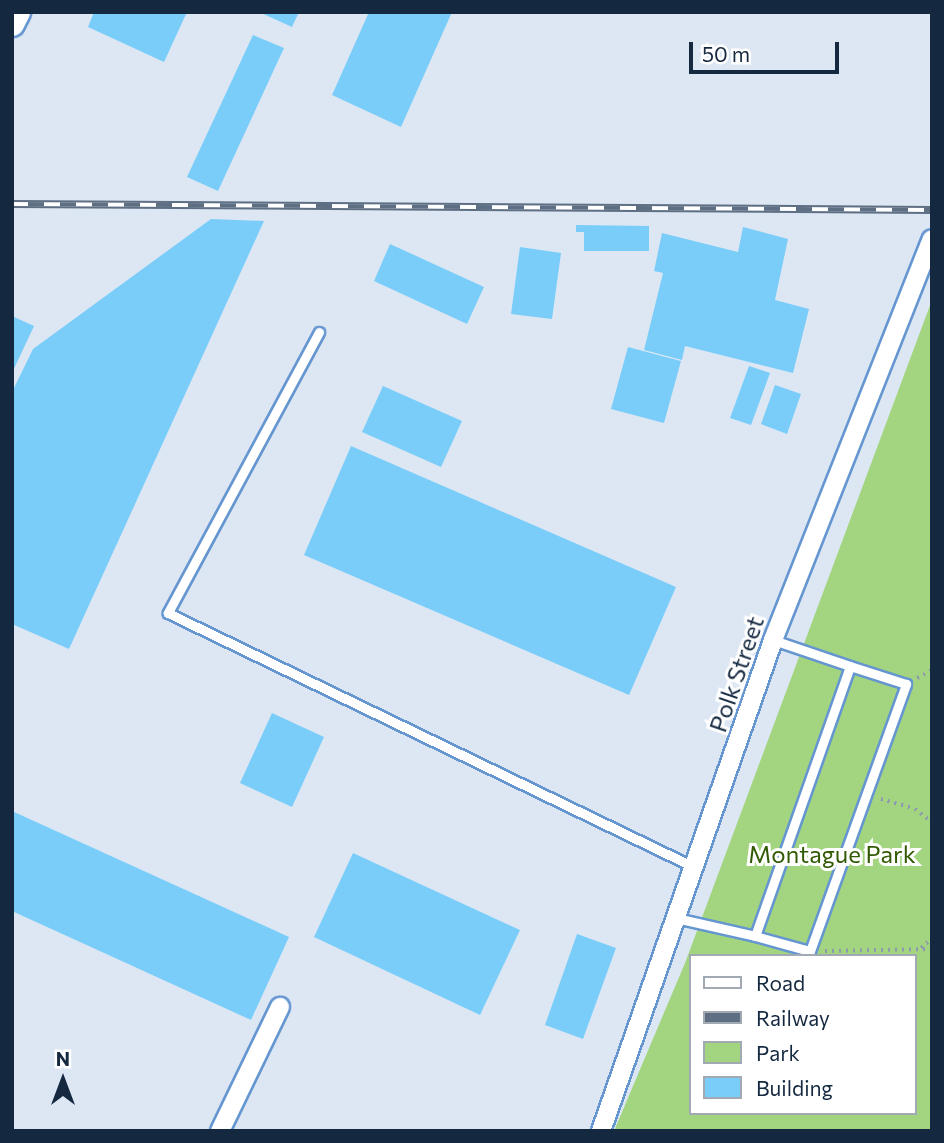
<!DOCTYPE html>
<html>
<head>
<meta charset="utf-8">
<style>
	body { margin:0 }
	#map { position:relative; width:944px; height:1143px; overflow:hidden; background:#dde7f4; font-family:Commissioner,sans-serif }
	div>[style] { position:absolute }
	.green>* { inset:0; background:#a3d581 }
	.building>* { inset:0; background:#7acdf9 }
	.path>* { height:3.5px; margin-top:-1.75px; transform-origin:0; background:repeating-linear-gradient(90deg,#8d9bad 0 2px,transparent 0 7px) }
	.roads { filter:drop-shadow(2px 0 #6596d0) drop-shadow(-2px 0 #6596d0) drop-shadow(0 2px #6596d0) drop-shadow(0 -2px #6596d0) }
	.lane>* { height:9px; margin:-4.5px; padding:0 4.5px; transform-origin:4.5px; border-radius:4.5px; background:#fff }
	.street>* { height:18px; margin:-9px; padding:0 9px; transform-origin:9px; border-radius:9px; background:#fff }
	.secondary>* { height:24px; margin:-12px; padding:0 12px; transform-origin:12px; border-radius:12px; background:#fff }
	.rail>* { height:8px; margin-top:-4px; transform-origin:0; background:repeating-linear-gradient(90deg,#fff 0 16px,#5f6f83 0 32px); box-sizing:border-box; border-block:2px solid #5f6f83 }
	span { translate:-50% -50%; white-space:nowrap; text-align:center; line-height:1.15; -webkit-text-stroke:6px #fff; paint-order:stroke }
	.street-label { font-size:24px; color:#142840 }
	.park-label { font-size:24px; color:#315a03 }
	.frame { position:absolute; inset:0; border:14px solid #142840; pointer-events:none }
	.legend { position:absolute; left:689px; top:954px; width:228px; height:161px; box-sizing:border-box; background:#fff; border:2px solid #a1a9b3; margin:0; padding:9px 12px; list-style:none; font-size:21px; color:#142840 }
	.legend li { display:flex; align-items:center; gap:14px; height:35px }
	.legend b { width:35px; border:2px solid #a1a9b3 }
	.north { position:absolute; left:28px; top:1045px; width:70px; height:70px; -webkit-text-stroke:5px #fff; paint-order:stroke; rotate:0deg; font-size:19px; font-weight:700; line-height:28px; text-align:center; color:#142840 }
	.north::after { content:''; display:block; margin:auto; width:24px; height:32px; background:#142840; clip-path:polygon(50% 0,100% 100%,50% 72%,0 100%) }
	.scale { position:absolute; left:689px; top:42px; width:150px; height:32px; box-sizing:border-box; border:4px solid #142840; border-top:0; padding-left:9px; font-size:21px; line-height:24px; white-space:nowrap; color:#142840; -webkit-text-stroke:5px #fff; paint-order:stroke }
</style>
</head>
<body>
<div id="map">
	<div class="green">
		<i style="clip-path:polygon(evenodd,932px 300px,932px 1131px,614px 1131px,685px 963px,932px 300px,690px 956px,914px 956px,914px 1113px,690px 1113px,690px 956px)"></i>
	</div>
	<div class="building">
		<i style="clip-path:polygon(94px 12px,187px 12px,164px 62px,88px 27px)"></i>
		<i style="clip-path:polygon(259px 12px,299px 12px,292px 27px)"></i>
		<i style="clip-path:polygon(369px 12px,452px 12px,401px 127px,332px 95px)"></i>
		<i style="clip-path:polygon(253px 35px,284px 48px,218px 191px,187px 177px)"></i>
		<i style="clip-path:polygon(211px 219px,264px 221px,69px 649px,12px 624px,12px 392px,33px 349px)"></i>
		<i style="clip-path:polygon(576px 225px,649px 226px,649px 251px,584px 251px,584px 232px,576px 232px)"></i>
		<i style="clip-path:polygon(743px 227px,788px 239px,775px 300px,809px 309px,793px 373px,685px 346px,682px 360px,644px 350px,663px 273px,654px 271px,662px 233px,738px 252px)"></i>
		<i style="clip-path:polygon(390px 244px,484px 287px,467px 324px,374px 281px)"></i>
		<i style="clip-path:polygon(520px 247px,561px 253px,552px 319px,511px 314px)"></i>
		<i style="clip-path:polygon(12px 316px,34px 326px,12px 373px)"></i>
		<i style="clip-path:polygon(628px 347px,681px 361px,664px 423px,611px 409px)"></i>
		<i style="clip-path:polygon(749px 366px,770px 373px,751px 425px,730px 418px)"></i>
		<i style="clip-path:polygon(775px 385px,801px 394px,787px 434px,761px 424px)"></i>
		<i style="clip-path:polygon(383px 386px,462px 421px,441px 467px,362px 432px)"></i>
		<i style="clip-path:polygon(351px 446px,676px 587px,629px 695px,304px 555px)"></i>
		<i style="clip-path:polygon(272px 713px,324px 737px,292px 807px,240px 783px)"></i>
		<i style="clip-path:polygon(12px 811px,289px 937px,251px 1020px,12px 911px)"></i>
		<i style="clip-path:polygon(353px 853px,520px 930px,480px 1015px,314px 937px)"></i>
		<i style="clip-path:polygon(577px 934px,616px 948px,583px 1039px,545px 1025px)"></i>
	</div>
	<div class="path">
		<i style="left:917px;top:678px;width:17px;rotate:-28deg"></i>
		<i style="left:881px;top:799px;width:35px;rotate:16deg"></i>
		<i style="left:915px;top:809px;width:21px;rotate:37deg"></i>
		<i style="left:921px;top:948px;width:15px;rotate:-42deg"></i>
		<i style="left:825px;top:951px;width:107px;rotate:-1.1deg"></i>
	</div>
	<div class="roads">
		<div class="lane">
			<i style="left:319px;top:332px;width:319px;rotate:118.3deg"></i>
			<i style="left:168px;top:613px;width:584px;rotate:25.78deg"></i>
			<i style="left:676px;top:918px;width:81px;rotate:12.8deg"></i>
			<i style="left:755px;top:936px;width:286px;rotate:-70.6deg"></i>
			<i style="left:850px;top:666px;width:81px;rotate:-161.3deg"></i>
			<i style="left:755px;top:936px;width:57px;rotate:15.3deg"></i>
			<i style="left:810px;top:951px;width:284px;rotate:-70.2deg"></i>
			<i style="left:906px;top:684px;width:59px;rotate:-162.2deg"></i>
		</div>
		<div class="street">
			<i style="left:220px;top:1131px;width:138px;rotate:-64.2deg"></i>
			<i style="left:601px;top:1131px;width:520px;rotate:-70.69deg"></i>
			<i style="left:773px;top:640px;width:431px;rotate:-68.4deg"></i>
		</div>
		<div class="secondary">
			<i style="left:12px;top:24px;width:13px;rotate:-63deg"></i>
		</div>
	</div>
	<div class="rail">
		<i style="left:12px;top:204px;width:920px;rotate:0.37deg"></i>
	</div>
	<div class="street-label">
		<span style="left:736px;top:674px;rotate:-71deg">Polk Street</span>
	</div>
	<div class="park-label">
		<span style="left:832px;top:854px">Montague Park</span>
	</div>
	<div class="frame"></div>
	<ul class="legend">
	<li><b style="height:9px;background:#fff"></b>Road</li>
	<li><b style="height:9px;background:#5f6f83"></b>Railway</li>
	<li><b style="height:19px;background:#a3d581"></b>Park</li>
	<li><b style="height:19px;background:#7acdf9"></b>Building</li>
	</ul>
	<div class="north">N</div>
	<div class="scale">50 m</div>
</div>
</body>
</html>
